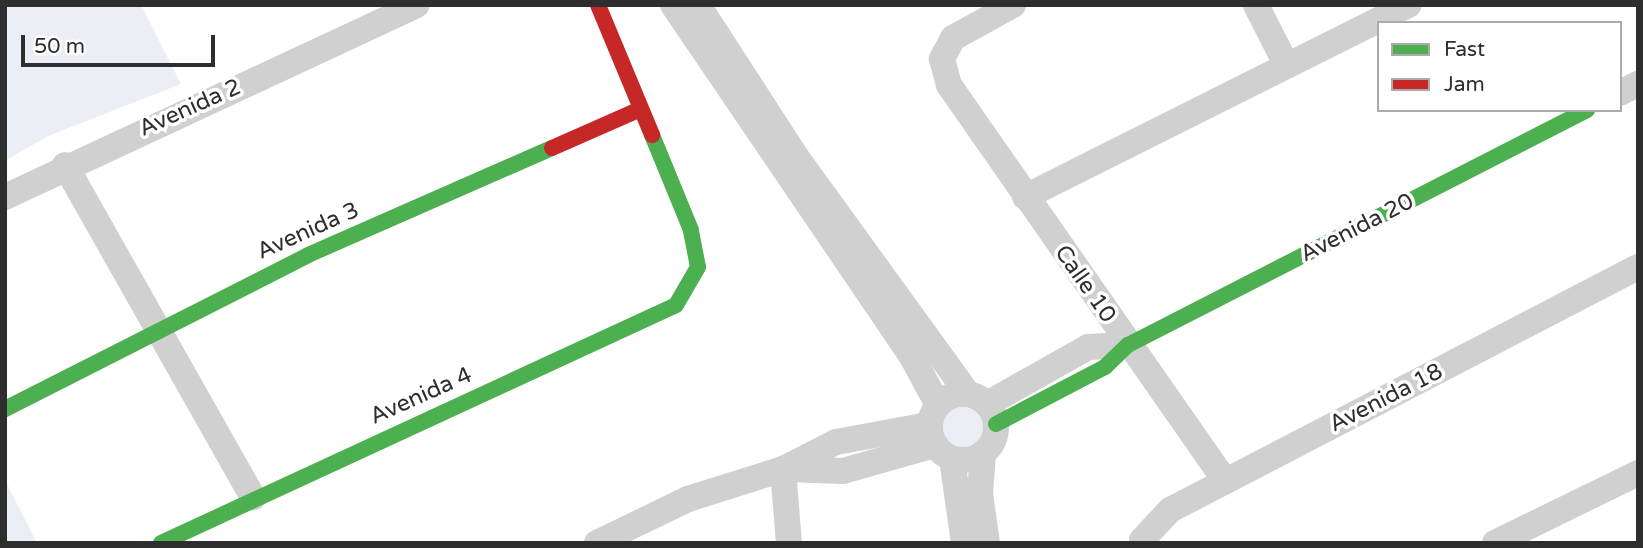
<!DOCTYPE html>
<html>
<head>
<meta charset="utf-8">
<style>
	body { margin:0 }
	#map { position:relative; width:1643px; height:548px; overflow:hidden; background:#fff; font-family:"Varela Round",sans-serif }
	div>[style] { position:absolute }
	.green>* { inset:0; background:#ebeef4 }
	.round { border-radius:50% }
	.street>* { height:26px; margin:-13px; padding:0 13px; transform-origin:13px; border-radius:13px; background:#d0d0d0 }
	.street>.ring { margin:-13px; padding:0; box-sizing:content-box; background:none; border:26px solid #d0d0d0; border-radius:50% }
	.fast>* { height:16px; margin:-8px; padding:0 8px; transform-origin:8px; border-radius:8px; background:#4caf50 }
	.jam>* { height:16px; margin:-8px; padding:0 8px; transform-origin:8px; border-radius:8px; background:#c62828 }
	span { translate:-50% -50%; white-space:nowrap; text-align:center; line-height:1.15; -webkit-text-stroke:7px #fff; paint-order:stroke }
	.street-label { font-size:23px; color:#2e2e2e }
	.frame { position:absolute; inset:0; border:7px solid #2e2e2e; pointer-events:none }
	.legend { position:absolute; left:1377px; top:21px; width:245px; height:91px; box-sizing:border-box; background:#fff; border:2px solid #ababab; margin:0; padding:9px 12px; list-style:none; font-size:21px; color:#2e2e2e }
	.legend li { display:flex; align-items:center; gap:14px; height:35px }
	.legend b { width:35px; border:2px solid #ababab }
	.scale { position:absolute; left:21px; top:35px; width:194px; height:32px; box-sizing:border-box; border:4px solid #2e2e2e; border-top:0; padding-left:9px; font-size:21px; line-height:24px; white-space:nowrap; color:#2e2e2e; -webkit-text-stroke:5px #fff; paint-order:stroke }
</style>
</head>
<body>
<div id="map">
	<div class="green">
		<i style="clip-path:polygon(5px 5px,141px 5px,181px 84px,48px 136px,5px 161px)"></i>
		<i class="round" style="left:942px;top:407px;width:42px;height:42px"></i>
		<i style="clip-path:polygon(5px 480px,37px 543px,5px 543px)"></i>
	</div>
	<div class="street">
		<i style="left:673px;top:5px;width:423px;rotate:55.8deg"></i>
		<i style="left:911px;top:355px;width:57px;rotate:61.6deg"></i>
		<i style="left:698px;top:5px;width:179px;rotate:57.1deg"></i>
		<i style="left:795px;top:155px;width:295px;rotate:54.1deg"></i>
		<i style="left:1013px;top:5px;width:68px;rotate:151.2deg"></i>
		<i style="left:953px;top:38px;width:24px;rotate:118deg"></i>
		<i style="left:942px;top:59px;width:27px;rotate:75deg"></i>
		<i style="left:949px;top:85px;width:483px;rotate:55.1deg"></i>
		<i style="left:1256px;top:5px;width:68px;rotate:63.1deg"></i>
		<i style="left:1620px;top:93px;width:20px;rotate:-27deg"></i>
		<i style="left:65px;top:165px;width:382px;rotate:60.5deg"></i>
		<i style="left:5px;top:197px;width:454px;rotate:-25deg"></i>
		<i style="left:1025px;top:197px;width:429px;rotate:-26.6deg"></i>
		<i class="ring" style="left:930px;top:394px;width:40px;height:40px"></i>
		<i style="left:987px;top:404px;width:116px;rotate:-29.4deg"></i>
		<i style="left:1088px;top:347px;width:40px;rotate:-2.9deg"></i>
		<i style="left:983px;top:453px;width:41px;rotate:94.2deg"></i>
		<i style="left:980px;top:494px;width:49px;rotate:81.9deg"></i>
		<i style="left:952px;top:459px;width:85px;rotate:81.9deg"></i>
		<i style="left:783px;top:469px;width:74px;rotate:85.4deg"></i>
		<i style="left:788px;top:469px;width:55px;rotate:2.1deg"></i>
		<i style="left:843px;top:471px;width:96px;rotate:-15.8deg"></i>
		<i style="left:1142px;top:540px;width:41px;rotate:-47deg"></i>
		<i style="left:1170px;top:510px;width:527px;rotate:-27.44deg"></i>
		<i style="left:597px;top:543px;width:101px;rotate:-25.8deg"></i>
		<i style="left:688px;top:499px;width:100px;rotate:-17.5deg"></i>
		<i style="left:783px;top:469px;width:59px;rotate:-27deg"></i>
		<i style="left:836px;top:442px;width:95px;rotate:-10.4deg"></i>
		<i style="left:1495px;top:543px;width:159px;rotate:-26.1deg"></i>
	</div>
	<div class="fast">
		<i style="left:5px;top:409px;width:340px;rotate:-26.9deg"></i>
		<i style="left:308px;top:255px;width:266px;rotate:-23.7deg"></i>
		<i style="left:996px;top:424px;width:123px;rotate:-27.6deg"></i>
		<i style="left:1105px;top:367px;width:32px;rotate:-44deg"></i>
		<i style="left:1128px;top:345px;width:516px;rotate:-27.11deg"></i>
		<i style="left:161px;top:543px;width:567px;rotate:-24.8deg"></i>
		<i style="left:676px;top:305px;width:44px;rotate:-59.9deg"></i>
		<i style="left:698px;top:267px;width:38px;rotate:-101deg"></i>
		<i style="left:691px;top:230px;width:103px;rotate:-112.3deg"></i>
	</div>
	<div class="jam">
		<i style="left:598px;top:5px;width:141px;rotate:67.4deg"></i>
		<i style="left:552px;top:148px;width:94px;rotate:-23.8deg"></i>
	</div>
	<div class="street-label">
		<span style="left:190px;top:108px;rotate:-24deg">Avenida 2</span>
		<span style="left:1357px;top:228px;rotate:-27deg">Avenida 20</span>
		<span style="left:308px;top:231px;rotate:-24deg">Avenida 3</span>
		<span style="left:1085px;top:284px;rotate:55deg">Calle 10</span>
		<span style="left:421px;top:396px;rotate:-24deg">Avenida 4</span>
		<span style="left:1386px;top:398px;rotate:-27deg">Avenida 18</span>
	</div>
	<div class="frame"></div>
	<ul class="legend">
	<li><b style="height:9px;background:#4caf50"></b>Fast</li>
	<li><b style="height:9px;background:#c62828"></b>Jam</li>
	</ul>
	<div class="scale">50 m</div>
</div>
</body>
</html>
